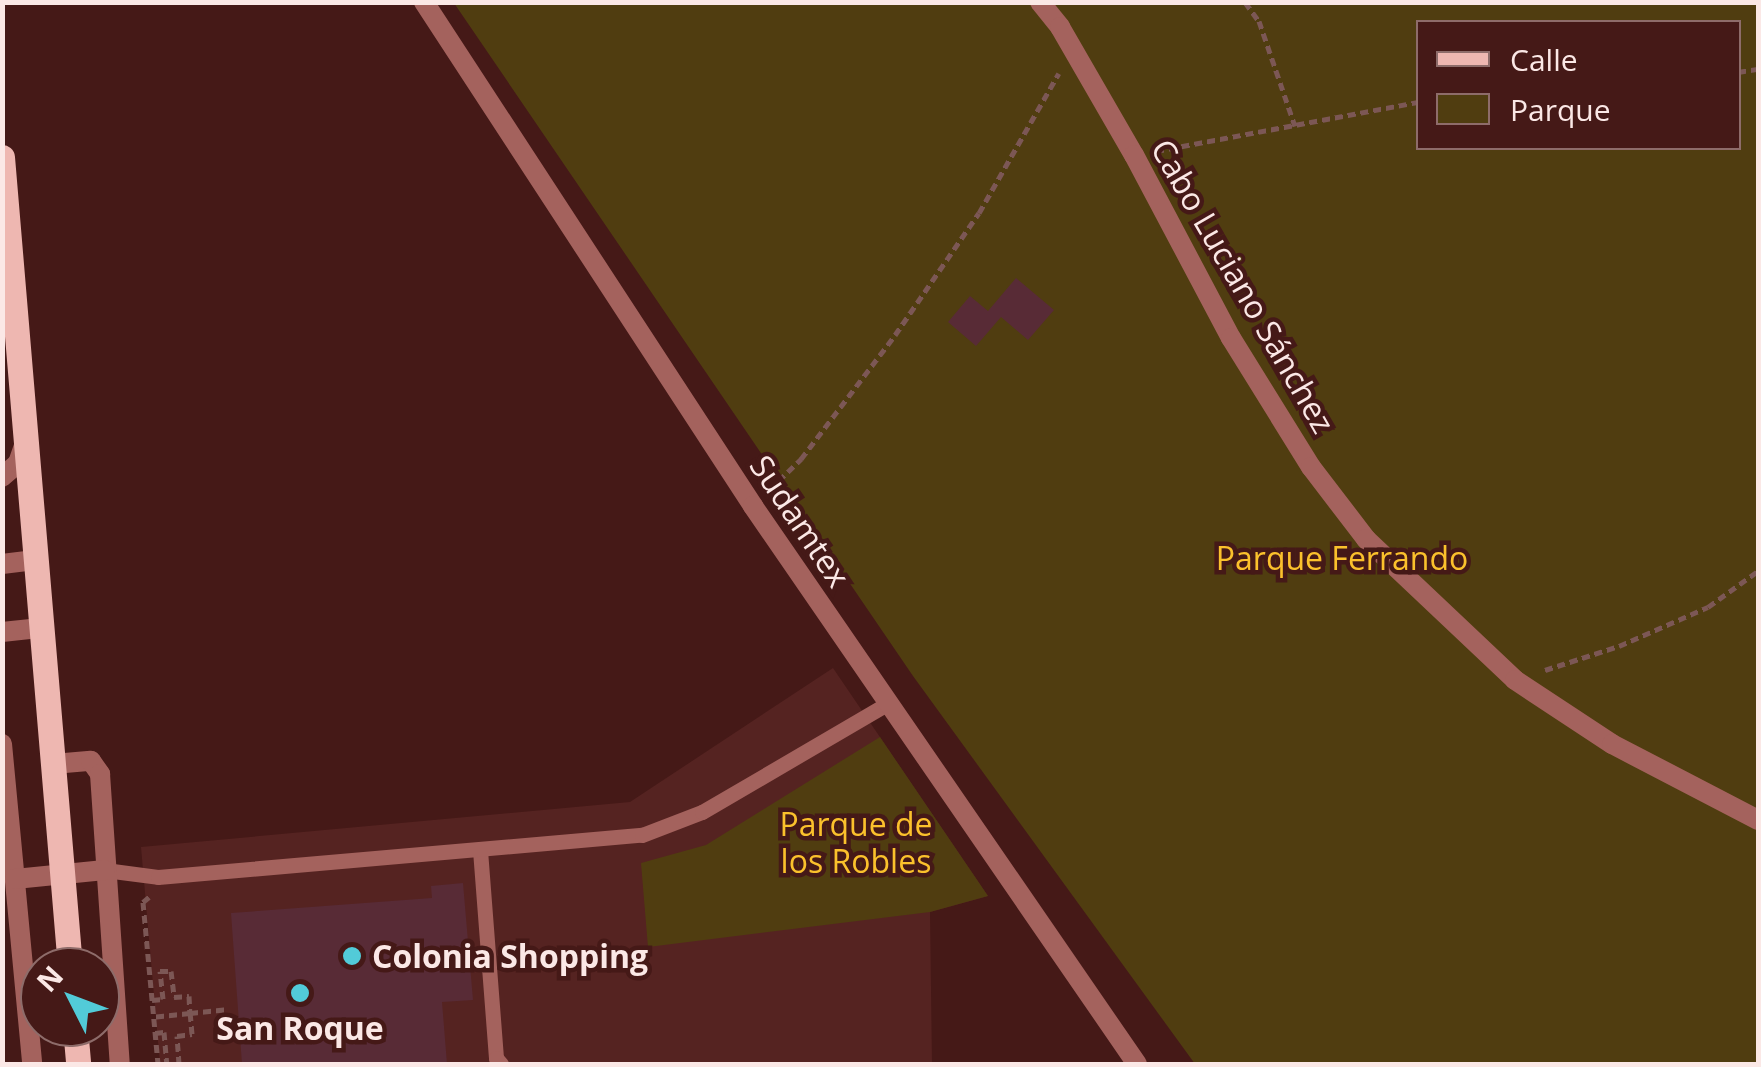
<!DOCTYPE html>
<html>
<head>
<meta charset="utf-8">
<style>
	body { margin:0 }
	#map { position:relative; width:1761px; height:1067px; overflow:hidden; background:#451917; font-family:"Open Sans",sans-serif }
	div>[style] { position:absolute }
	.built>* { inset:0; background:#552321 }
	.green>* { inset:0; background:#503d10 }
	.building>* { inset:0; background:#582b36 }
	.path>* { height:5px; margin-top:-2.5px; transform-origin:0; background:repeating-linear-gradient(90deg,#7c5755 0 8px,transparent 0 13px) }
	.service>* { height:15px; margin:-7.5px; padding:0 7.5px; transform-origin:7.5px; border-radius:7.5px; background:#a4625d }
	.minor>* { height:20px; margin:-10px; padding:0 10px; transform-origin:10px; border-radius:10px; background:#a4625d }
	.primary>* { height:25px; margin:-12.5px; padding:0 12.5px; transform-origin:12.5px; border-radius:12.5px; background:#eeb7b1 }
	.dots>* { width:28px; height:28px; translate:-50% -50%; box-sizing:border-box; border:5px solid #451917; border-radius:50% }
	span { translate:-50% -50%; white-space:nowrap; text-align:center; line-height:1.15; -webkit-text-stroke:9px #451917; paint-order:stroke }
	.street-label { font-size:32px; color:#fbe8e6 }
	.park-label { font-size:32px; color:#fbc12c }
	.poi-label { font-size:32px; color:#fbe8e6; font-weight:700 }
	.left { translate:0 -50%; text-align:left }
	.frame { position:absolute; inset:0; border:5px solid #fbe8e6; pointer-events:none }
	.legend { position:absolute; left:1416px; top:20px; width:325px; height:130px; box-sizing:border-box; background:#451917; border:2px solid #8e6c6a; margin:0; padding:12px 18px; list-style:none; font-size:30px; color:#fbe8e6 }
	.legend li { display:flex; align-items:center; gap:20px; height:50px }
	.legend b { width:50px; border:2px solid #8e6c6a }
	.north { position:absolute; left:20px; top:947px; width:100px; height:100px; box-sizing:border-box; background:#451917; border:2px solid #8e6c6a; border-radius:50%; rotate:312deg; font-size:28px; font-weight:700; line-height:40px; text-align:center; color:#fbe8e6 }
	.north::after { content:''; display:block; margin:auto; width:35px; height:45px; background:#52cbd8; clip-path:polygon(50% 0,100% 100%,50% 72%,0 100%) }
</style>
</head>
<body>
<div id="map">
	<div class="built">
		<i style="clip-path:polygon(833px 668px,988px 896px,930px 912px,932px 1064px,160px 1064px,141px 847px,630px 802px)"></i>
	</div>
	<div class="green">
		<i style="clip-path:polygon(evenodd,454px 3px,1758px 3px,1758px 1064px,1195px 1064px,913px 676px,454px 3px,1418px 22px,1738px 22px,1738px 148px,1418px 148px,1418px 22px)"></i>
		<i style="clip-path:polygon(880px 737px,988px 896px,930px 912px,648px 947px,641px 863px,706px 845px)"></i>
	</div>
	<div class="building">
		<i style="clip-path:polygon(1016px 278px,1054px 310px,1028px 340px,1001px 317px,976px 346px,948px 322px,970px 296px,988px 311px)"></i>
		<i style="clip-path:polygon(463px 883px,473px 1000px,442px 1002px,447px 1064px,242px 1064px,231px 913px,432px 898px,431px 886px)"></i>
	</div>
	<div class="path">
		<i style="left:1245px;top:2px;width:24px;rotate:54deg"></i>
		<i style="left:1259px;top:21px;width:111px;rotate:71.1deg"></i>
		<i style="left:1738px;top:72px;width:20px;rotate:-9deg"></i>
		<i style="left:1156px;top:151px;width:267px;rotate:-10.6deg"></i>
		<i style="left:769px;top:490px;width:45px;rotate:-44.1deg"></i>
		<i style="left:801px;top:459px;width:156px;rotate:-52.8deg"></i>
		<i style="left:895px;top:335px;width:148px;rotate:-55.5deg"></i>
		<i style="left:979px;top:213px;width:161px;rotate:-60.3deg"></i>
		<i style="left:1545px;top:670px;width:78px;rotate:-18deg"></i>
		<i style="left:1619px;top:646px;width:97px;rotate:-23.7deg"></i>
		<i style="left:1708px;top:607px;width:62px;rotate:-35.8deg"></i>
		<i style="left:149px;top:897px;width:8px;rotate:140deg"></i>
		<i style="left:143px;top:902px;width:163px;rotate:84.7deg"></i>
		<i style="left:152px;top:1000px;width:11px;rotate:-5deg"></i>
		<i style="left:163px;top:999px;width:28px;rotate:-96deg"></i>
		<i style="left:160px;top:971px;width:11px"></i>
		<i style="left:171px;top:971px;width:26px;rotate:83deg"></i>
		<i style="left:174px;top:997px;width:15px;rotate:-4deg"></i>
		<i style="left:189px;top:996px;width:17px;rotate:87deg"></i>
		<i style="left:190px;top:1013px;width:36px;rotate:174deg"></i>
		<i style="left:155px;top:1033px;width:9px;rotate:-6deg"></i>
		<i style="left:164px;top:1032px;width:32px;rotate:85deg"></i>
		<i style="left:179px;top:1064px;width:28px;rotate:-94deg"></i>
		<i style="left:177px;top:1036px;width:15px;rotate:-8deg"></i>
		<i style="left:192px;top:1034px;width:21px;rotate:-95deg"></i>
		<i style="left:190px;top:1013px;width:39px;rotate:-6deg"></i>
	</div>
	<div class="service">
		<i style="left:480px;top:850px;width:209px;rotate:85.6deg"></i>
		<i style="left:496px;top:1058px;width:8px;rotate:50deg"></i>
		<i style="left:105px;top:870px;width:53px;rotate:7.5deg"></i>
		<i style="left:158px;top:877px;width:486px;rotate:-5deg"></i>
		<i style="left:642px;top:835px;width:64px;rotate:-21deg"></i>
		<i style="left:702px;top:812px;width:214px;rotate:-30.3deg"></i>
	</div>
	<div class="minor">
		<i style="left:424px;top:2px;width:602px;rotate:56.86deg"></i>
		<i style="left:753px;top:506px;width:677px;rotate:55.47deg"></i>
		<i style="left:1040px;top:2px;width:32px;rotate:51deg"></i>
		<i style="left:1060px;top:27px;width:148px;rotate:60deg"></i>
		<i style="left:1134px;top:155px;width:207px;rotate:62.1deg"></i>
		<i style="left:1231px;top:338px;width:152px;rotate:58.2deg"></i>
		<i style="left:1311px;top:467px;width:91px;rotate:52.6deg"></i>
		<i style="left:1366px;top:539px;width:205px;rotate:43.4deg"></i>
		<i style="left:1515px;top:680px;width:116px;rotate:33.4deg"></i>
		<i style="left:1612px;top:744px;width:165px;rotate:27.5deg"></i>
		<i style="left:2px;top:477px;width:21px;rotate:-41deg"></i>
		<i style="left:18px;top:463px;width:21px;rotate:-71deg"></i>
		<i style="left:2px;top:564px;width:33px;rotate:-7deg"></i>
		<i style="left:2px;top:632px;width:39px;rotate:-6deg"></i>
		<i style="left:2px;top:744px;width:321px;rotate:84.6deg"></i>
		<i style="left:53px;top:764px;width:38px;rotate:-5deg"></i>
		<i style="left:91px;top:761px;width:16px;rotate:55deg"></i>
		<i style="left:100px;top:774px;width:291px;rotate:86.1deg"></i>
		<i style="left:15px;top:879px;width:90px;rotate:-5.7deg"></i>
	</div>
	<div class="primary">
		<i style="left:2px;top:157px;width:813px;rotate:85.2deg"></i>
		<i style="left:75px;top:1027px;width:37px;rotate:85deg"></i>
	</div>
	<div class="dots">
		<i style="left:352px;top:956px;background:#52cbd8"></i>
		<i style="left:300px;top:993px;background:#52cbd8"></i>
	</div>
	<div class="street-label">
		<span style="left:1243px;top:286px;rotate:60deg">Cabo Luciano Sánchez</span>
		<span style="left:800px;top:521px;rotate:56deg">Sudamtex</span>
	</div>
	<div class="park-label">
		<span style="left:1342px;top:558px">Parque Ferrando</span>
		<span style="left:856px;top:843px">Parque de<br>los Robles</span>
	</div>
	<div class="poi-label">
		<span class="left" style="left:372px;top:956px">Colonia Shopping</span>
		<span style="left:300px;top:1028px">San Roque</span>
	</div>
	<div class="frame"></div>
	<ul class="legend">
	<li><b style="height:12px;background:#eeb7b1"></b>Calle</li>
	<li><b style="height:28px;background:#503d10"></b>Parque</li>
	</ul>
	<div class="north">N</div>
</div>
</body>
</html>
